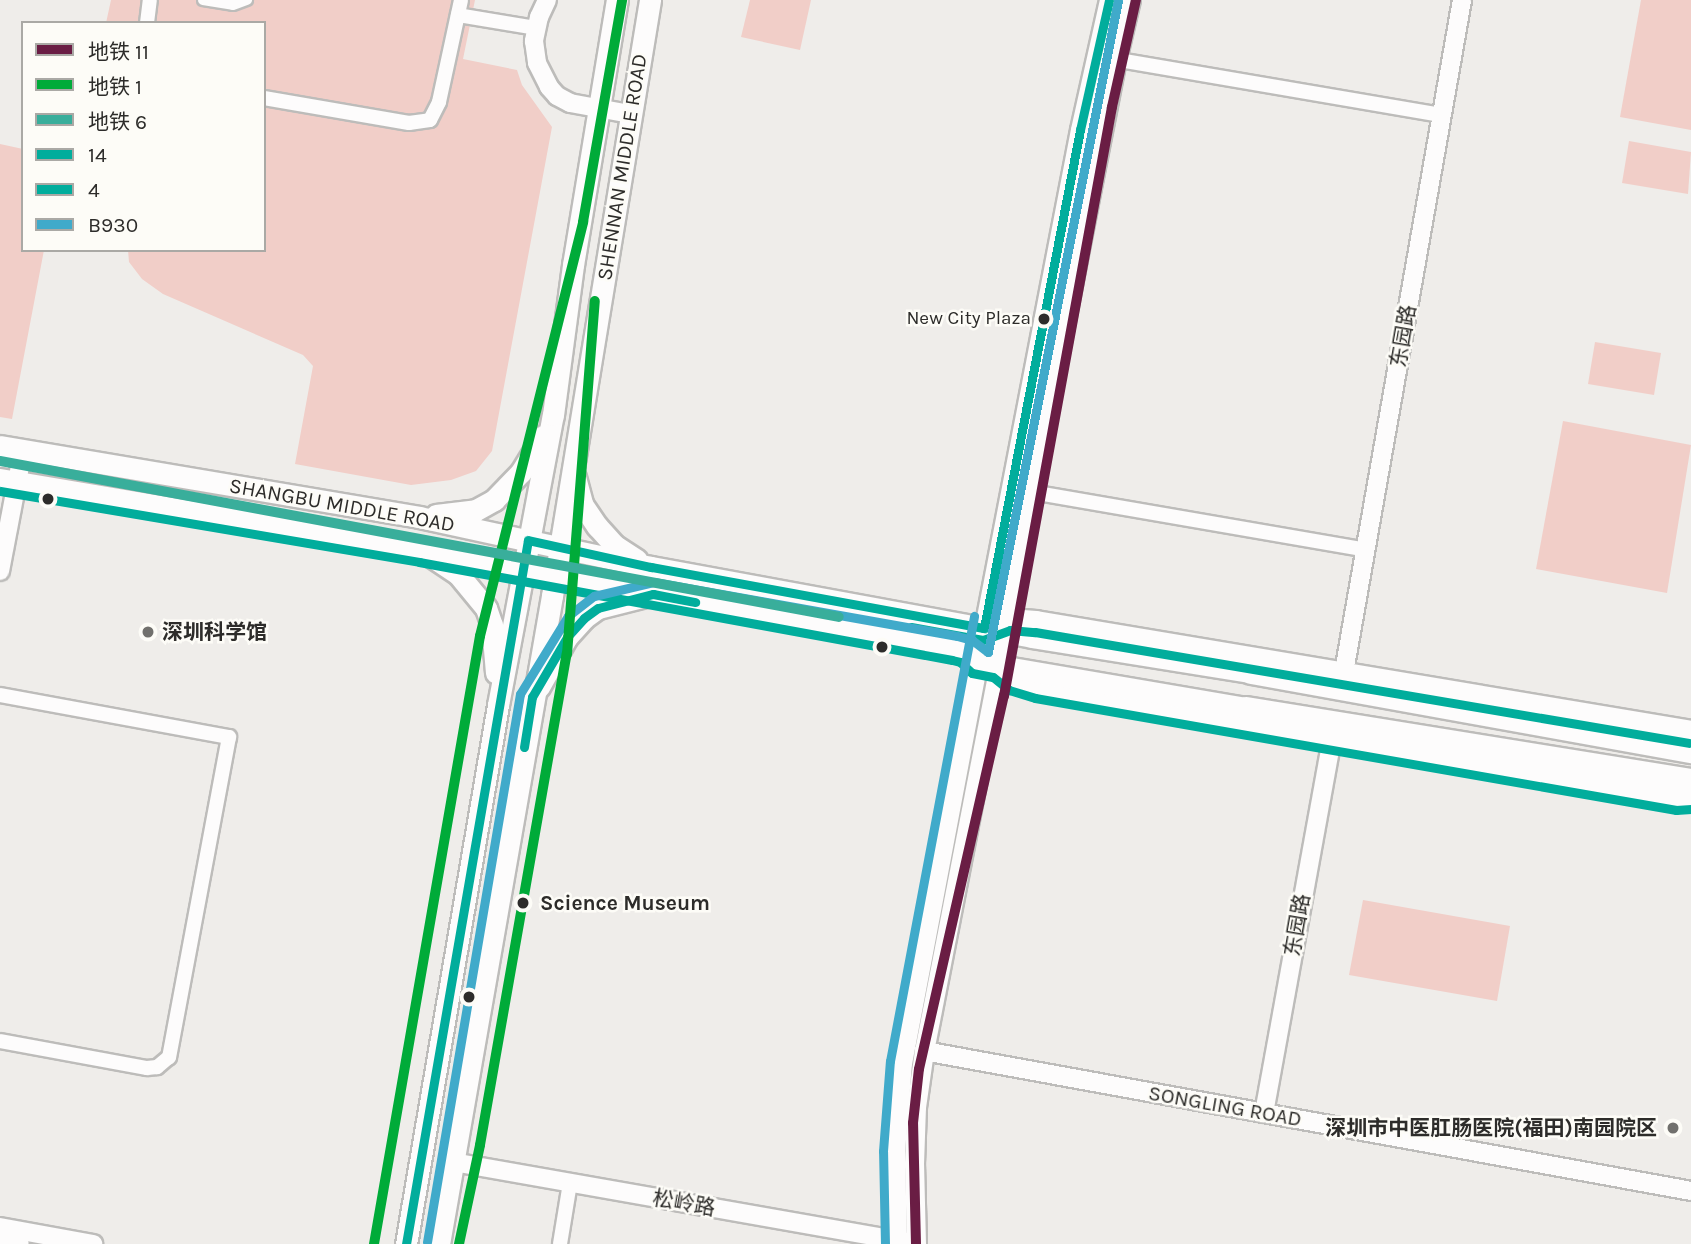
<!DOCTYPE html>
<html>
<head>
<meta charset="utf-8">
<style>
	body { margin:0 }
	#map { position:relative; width:1691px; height:1244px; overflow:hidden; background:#efedea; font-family:Karla,"Noto Sans SC",sans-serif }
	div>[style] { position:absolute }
	.green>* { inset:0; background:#f1cec8 }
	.roads { filter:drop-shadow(2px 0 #bdbcba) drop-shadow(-2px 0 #bdbcba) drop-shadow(0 2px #bdbcba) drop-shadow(0 -2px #bdbcba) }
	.pedestrian>* { height:10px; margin:-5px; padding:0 5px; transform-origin:5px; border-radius:5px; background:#fdfcfc }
	.minor>* { height:14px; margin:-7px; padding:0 7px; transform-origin:7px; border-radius:7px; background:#fdfcfc }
	.tertiary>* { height:18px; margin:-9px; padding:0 9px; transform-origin:9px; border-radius:9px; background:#fdfcfc }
	.secondary>* { height:19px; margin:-9.5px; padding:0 9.5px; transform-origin:9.5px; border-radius:9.5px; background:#fdfcfc }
	.primary>* { height:21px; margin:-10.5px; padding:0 10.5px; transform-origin:10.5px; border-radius:10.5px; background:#fdfcfc }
	.trunk>* { height:23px; margin:-11.5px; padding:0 11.5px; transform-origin:11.5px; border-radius:11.5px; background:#fdfcfc }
	.bus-1>* { height:9px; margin:-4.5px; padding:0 4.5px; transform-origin:4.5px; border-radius:4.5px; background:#01ad9c }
	.bus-2>* { height:9px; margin:-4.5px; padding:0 4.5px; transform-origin:4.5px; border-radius:4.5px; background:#01ad9c }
	.bus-3>* { height:9px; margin:-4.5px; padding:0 4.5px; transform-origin:4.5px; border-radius:4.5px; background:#40aaca }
	.metro-1>* { height:10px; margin:-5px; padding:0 5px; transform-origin:5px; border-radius:5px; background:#6a1d44 }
	.metro-2>* { height:10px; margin:-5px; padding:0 5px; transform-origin:5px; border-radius:5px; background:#00ab39 }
	.metro-3>* { height:10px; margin:-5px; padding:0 5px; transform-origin:5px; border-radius:5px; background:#39ae9b }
	.dots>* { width:19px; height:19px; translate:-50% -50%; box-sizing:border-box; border:4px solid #fdfcf7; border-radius:50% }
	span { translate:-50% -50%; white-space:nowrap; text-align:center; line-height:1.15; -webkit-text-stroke:5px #fdfcf7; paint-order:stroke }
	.bus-label { font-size:19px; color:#2d2c2a }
	.right { translate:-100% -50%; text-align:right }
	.street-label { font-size:21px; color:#2d2c2a }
	.poi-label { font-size:21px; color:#2d2c2a; font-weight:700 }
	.left { translate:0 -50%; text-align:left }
	.stop-label { font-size:21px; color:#2d2c2a; font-weight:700 }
	.legend { position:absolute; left:21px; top:21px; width:245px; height:231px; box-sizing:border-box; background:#fdfcf7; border:2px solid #aaa9a5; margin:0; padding:9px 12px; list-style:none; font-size:21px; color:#2d2c2a }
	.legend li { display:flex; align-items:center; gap:14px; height:35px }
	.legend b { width:35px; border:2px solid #aaa9a5 }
</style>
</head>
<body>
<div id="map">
	<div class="green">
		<i style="clip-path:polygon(111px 0,475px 0,463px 59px,517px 70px,522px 85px,552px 127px,492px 451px,476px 471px,451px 480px,411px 485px,295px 464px,313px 366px,303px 355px,163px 294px,142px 279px,129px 262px,128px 250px,264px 250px,264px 23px,106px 23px)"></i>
		<i style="clip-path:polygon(750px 0,811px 0,800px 50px,741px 37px)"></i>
		<i style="clip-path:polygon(1641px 0,1691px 0,1691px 130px,1620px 117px)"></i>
		<i style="clip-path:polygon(1629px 141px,1691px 152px,1688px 194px,1622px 183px)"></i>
		<i style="clip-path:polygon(0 144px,23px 149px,23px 250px,44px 250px,12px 419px,0 417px)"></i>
		<i style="clip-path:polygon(1595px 342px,1661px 353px,1654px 395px,1588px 384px)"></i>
		<i style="clip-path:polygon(1563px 421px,1691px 445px,1667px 593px,1536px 569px)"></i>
		<i style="clip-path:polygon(1363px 900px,1510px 926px,1497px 1001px,1349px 975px)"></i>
	</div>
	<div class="roads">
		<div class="pedestrian">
			<i style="left:203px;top:0;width:30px;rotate:9deg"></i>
			<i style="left:233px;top:5px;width:15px;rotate:-20deg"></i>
		</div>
		<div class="minor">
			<i style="left:458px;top:15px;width:79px;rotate:9.5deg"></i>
			<i style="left:147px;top:23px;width:23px;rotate:-83deg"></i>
			<i style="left:1096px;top:56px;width:349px;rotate:9.7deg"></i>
			<i style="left:264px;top:98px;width:147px;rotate:9.8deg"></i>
			<i style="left:409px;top:123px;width:21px;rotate:-8deg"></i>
			<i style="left:430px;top:120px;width:20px;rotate:-63deg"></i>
			<i style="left:439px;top:102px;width:104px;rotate:-77.8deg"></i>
			<i style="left:1032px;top:492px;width:340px;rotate:9.8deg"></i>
			<i style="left:0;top:695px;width:233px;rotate:10.4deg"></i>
			<i style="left:229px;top:737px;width:326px;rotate:100.6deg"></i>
			<i style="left:169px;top:1057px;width:16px;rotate:140deg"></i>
			<i style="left:157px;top:1067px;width:10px;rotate:174deg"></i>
			<i style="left:147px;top:1068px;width:149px;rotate:-169.6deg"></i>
			<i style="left:560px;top:1244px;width:62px;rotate:-80.7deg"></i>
		</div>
		<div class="tertiary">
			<i style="left:547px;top:0;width:19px;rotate:115deg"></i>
			<i style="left:539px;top:17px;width:25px;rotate:102deg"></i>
			<i style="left:534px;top:41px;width:22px;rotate:82deg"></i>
			<i style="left:537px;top:63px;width:27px;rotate:63deg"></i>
			<i style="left:549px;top:87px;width:12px;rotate:48deg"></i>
			<i style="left:557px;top:96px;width:15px;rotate:28deg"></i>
			<i style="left:570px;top:103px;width:61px;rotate:10.4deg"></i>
			<i style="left:0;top:571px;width:123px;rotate:-79.2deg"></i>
			<i style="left:1008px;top:618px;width:569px;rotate:-78.95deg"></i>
			<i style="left:1117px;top:60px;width:62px;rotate:-76.9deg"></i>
			<i style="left:984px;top:628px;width:507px;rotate:-79.09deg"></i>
			<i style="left:1080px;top:130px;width:133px;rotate:-77.4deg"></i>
			<i style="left:1344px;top:672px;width:682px;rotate:-80.04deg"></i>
			<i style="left:924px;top:1051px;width:780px;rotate:10.34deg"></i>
			<i style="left:1264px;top:1113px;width:381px;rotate:-79.7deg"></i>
			<i style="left:453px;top:1162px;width:463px;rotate:10deg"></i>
			<i style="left:0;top:1227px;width:95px;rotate:10.4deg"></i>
			<i style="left:0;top:1240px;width:20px;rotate:11deg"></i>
		</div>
		<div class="secondary">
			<i style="left:998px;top:666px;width:21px;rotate:37deg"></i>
			<i style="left:1015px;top:679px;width:23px;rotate:18deg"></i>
			<i style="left:1037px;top:686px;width:664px;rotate:9.97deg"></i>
			<i style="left:897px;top:1244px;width:93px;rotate:-91.2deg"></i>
			<i style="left:895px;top:1151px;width:88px;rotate:-85.5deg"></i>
			<i style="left:902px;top:1063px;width:443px;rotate:-79.3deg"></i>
			<i style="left:984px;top:628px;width:26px;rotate:-23deg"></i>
			<i style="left:1008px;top:618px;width:28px;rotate:4deg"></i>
			<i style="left:1036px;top:620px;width:664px;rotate:9.53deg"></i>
			<i style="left:916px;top:1244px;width:80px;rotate:-91.4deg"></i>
			<i style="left:914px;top:1164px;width:57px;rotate:-88deg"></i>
			<i style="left:916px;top:1107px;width:57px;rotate:-81.9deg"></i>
			<i style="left:924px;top:1051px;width:441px;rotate:-79deg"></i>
		</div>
		<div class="primary">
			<i style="left:0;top:446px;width:425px;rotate:9.6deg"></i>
			<i style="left:419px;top:517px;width:237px;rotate:12.2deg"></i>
			<i style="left:651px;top:567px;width:387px;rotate:10.4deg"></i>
			<i style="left:1032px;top:637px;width:222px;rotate:9.1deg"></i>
			<i style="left:575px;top:477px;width:28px;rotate:75deg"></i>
			<i style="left:582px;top:504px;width:27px;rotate:56deg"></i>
			<i style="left:597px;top:526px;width:25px;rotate:48deg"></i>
			<i style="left:614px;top:545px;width:27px;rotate:33deg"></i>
			<i style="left:0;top:479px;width:427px;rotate:9.6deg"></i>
			<i style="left:421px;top:550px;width:543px;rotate:10.4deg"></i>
			<i style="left:955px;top:648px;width:12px;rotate:14deg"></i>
			<i style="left:967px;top:651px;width:15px;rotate:48deg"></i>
			<i style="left:977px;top:662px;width:273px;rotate:9.7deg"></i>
			<i style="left:436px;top:515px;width:40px;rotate:-7.1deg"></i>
			<i style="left:476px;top:510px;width:21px;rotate:-29deg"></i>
			<i style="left:494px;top:500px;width:39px;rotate:-46deg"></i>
			<i style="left:521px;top:472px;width:42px;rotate:-58.6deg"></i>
			<i style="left:431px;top:556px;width:32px;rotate:34deg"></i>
			<i style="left:458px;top:574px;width:44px;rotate:50.5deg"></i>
			<i style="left:486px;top:608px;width:18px;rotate:71deg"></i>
			<i style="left:492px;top:625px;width:48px;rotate:85.2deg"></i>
			<i style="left:539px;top:687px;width:57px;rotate:-60.8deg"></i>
			<i style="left:567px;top:637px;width:25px;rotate:-48deg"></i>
			<i style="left:584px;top:618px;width:17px;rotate:-36deg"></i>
			<i style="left:598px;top:608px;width:49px;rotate:-14deg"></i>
			<i style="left:406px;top:1244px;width:547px;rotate:-80.31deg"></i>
			<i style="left:498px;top:705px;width:295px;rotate:-79.3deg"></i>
			<i style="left:553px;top:415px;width:151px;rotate:-82.4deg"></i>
			<i style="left:573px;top:265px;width:269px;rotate:-80.6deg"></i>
			<i style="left:439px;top:1244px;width:658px;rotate:-80.11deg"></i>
			<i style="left:552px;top:596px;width:604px;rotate:-80.66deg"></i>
		</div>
		<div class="trunk">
			<i style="left:1251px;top:672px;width:447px;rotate:10.2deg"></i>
			<i style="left:1246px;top:708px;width:451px;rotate:9.2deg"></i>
		</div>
	</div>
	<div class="bus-1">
		<i style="left:524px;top:747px;width:51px;rotate:-80.9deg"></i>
		<i style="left:532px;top:697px;width:69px;rotate:-59.7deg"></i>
		<i style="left:567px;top:637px;width:25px;rotate:-48deg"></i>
		<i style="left:584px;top:618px;width:17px;rotate:-36deg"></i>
		<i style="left:598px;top:608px;width:57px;rotate:-14.3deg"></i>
		<i style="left:653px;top:594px;width:43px;rotate:10.8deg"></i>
		<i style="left:406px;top:1244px;width:714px;rotate:-80.17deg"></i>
		<i style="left:528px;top:540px;width:126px;rotate:12.4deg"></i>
		<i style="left:651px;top:567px;width:339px;rotate:10.4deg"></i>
		<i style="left:984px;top:628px;width:507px;rotate:-79.09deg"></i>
		<i style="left:1080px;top:130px;width:133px;rotate:-77.4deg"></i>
	</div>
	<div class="bus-2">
		<i style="left:0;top:491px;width:425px;rotate:9.6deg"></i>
		<i style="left:419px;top:562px;width:542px;rotate:10.42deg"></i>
		<i style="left:952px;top:660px;width:8px;rotate:14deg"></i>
		<i style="left:960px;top:662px;width:16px;rotate:43deg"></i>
		<i style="left:972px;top:673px;width:21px;rotate:11deg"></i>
		<i style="left:993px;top:677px;width:21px;rotate:39deg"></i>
		<i style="left:1009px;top:690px;width:27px;rotate:17deg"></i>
		<i style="left:1035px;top:698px;width:651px;rotate:9.91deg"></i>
		<i style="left:1676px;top:810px;width:15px;rotate:-4deg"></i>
		<i style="left:911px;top:627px;width:73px;rotate:10.2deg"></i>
		<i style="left:983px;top:640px;width:29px;rotate:-20deg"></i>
		<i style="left:1010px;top:630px;width:25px;rotate:5deg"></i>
		<i style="left:1035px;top:632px;width:663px;rotate:9.63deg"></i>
	</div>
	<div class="bus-3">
		<i style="left:427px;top:1242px;width:556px;rotate:-80.37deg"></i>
		<i style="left:520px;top:694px;width:92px;rotate:-58.4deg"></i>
		<i style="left:568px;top:616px;width:33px;rotate:-38deg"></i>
		<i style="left:594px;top:596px;width:62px;rotate:-13.1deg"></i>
		<i style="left:654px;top:582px;width:308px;rotate:10.1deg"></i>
		<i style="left:957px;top:636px;width:16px;rotate:15deg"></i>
		<i style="left:972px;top:640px;width:20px;rotate:37deg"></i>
		<i style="left:988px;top:652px;width:665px;rotate:-78.72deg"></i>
		<i style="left:885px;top:1244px;width:93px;rotate:-91.2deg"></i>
		<i style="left:883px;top:1151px;width:90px;rotate:-85.6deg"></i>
		<i style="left:890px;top:1061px;width:453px;rotate:-79.3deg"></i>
	</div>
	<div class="metro-1">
		<i style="left:916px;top:1244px;width:121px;rotate:-91.4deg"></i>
		<i style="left:913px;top:1123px;width:54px;rotate:-83.7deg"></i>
		<i style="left:919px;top:1069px;width:383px;rotate:-77.2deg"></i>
		<i style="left:1004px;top:696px;width:599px;rotate:-79.61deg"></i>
		<i style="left:1112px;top:107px;width:110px;rotate:-77.4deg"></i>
	</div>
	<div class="metro-2">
		<i style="left:374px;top:1244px;width:617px;rotate:-80.11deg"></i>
		<i style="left:480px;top:636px;width:427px;rotate:-76deg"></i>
		<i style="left:583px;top:222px;width:225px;rotate:-80deg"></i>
		<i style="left:459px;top:1244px;width:101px;rotate:-78deg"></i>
		<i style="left:480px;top:1145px;width:499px;rotate:-80deg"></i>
		<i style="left:567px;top:654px;width:354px;rotate:-85.5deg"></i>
	</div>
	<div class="metro-3">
		<i style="left:0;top:461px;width:853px;rotate:10.53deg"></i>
	</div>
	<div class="dots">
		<i style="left:1044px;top:319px;background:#2d2c2a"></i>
		<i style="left:48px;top:499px;background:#2d2c2a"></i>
		<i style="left:148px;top:632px;background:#71706d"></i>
		<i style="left:882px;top:647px;background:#2d2c2a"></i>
		<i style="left:523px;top:903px;background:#2d2c2a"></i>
		<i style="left:469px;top:997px;background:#2d2c2a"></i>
		<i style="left:1673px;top:1128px;background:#71706d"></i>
	</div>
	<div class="bus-label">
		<span class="right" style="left:1031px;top:319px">New City Plaza</span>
	</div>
	<div class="street-label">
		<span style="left:622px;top:167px;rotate:-81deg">SHENNAN MIDDLE ROAD</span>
		<span style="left:1403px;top:336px;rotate:-80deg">东园路</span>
		<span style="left:342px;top:505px;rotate:10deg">SHANGBU MIDDLE ROAD</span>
		<span style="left:1297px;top:925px;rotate:-80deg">东园路</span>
		<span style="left:1225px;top:1106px;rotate:10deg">SONGLING ROAD</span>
		<span style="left:684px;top:1203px;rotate:10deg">松岭路</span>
	</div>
	<div class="poi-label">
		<span class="left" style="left:162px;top:632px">深圳科学馆</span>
		<span class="right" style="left:1657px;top:1128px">深圳市中医肛肠医院(福田)南园院区</span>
	</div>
	<div class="stop-label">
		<span class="left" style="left:540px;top:903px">Science Museum</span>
	</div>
	<ul class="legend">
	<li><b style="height:9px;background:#6a1d44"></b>地铁 11</li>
	<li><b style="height:9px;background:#00ab39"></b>地铁 1</li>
	<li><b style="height:9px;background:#39ae9b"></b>地铁 6</li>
	<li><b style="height:9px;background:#01ad9c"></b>14</li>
	<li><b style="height:9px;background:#01ad9c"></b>4</li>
	<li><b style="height:9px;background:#40aaca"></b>B930</li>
	</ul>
</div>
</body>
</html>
